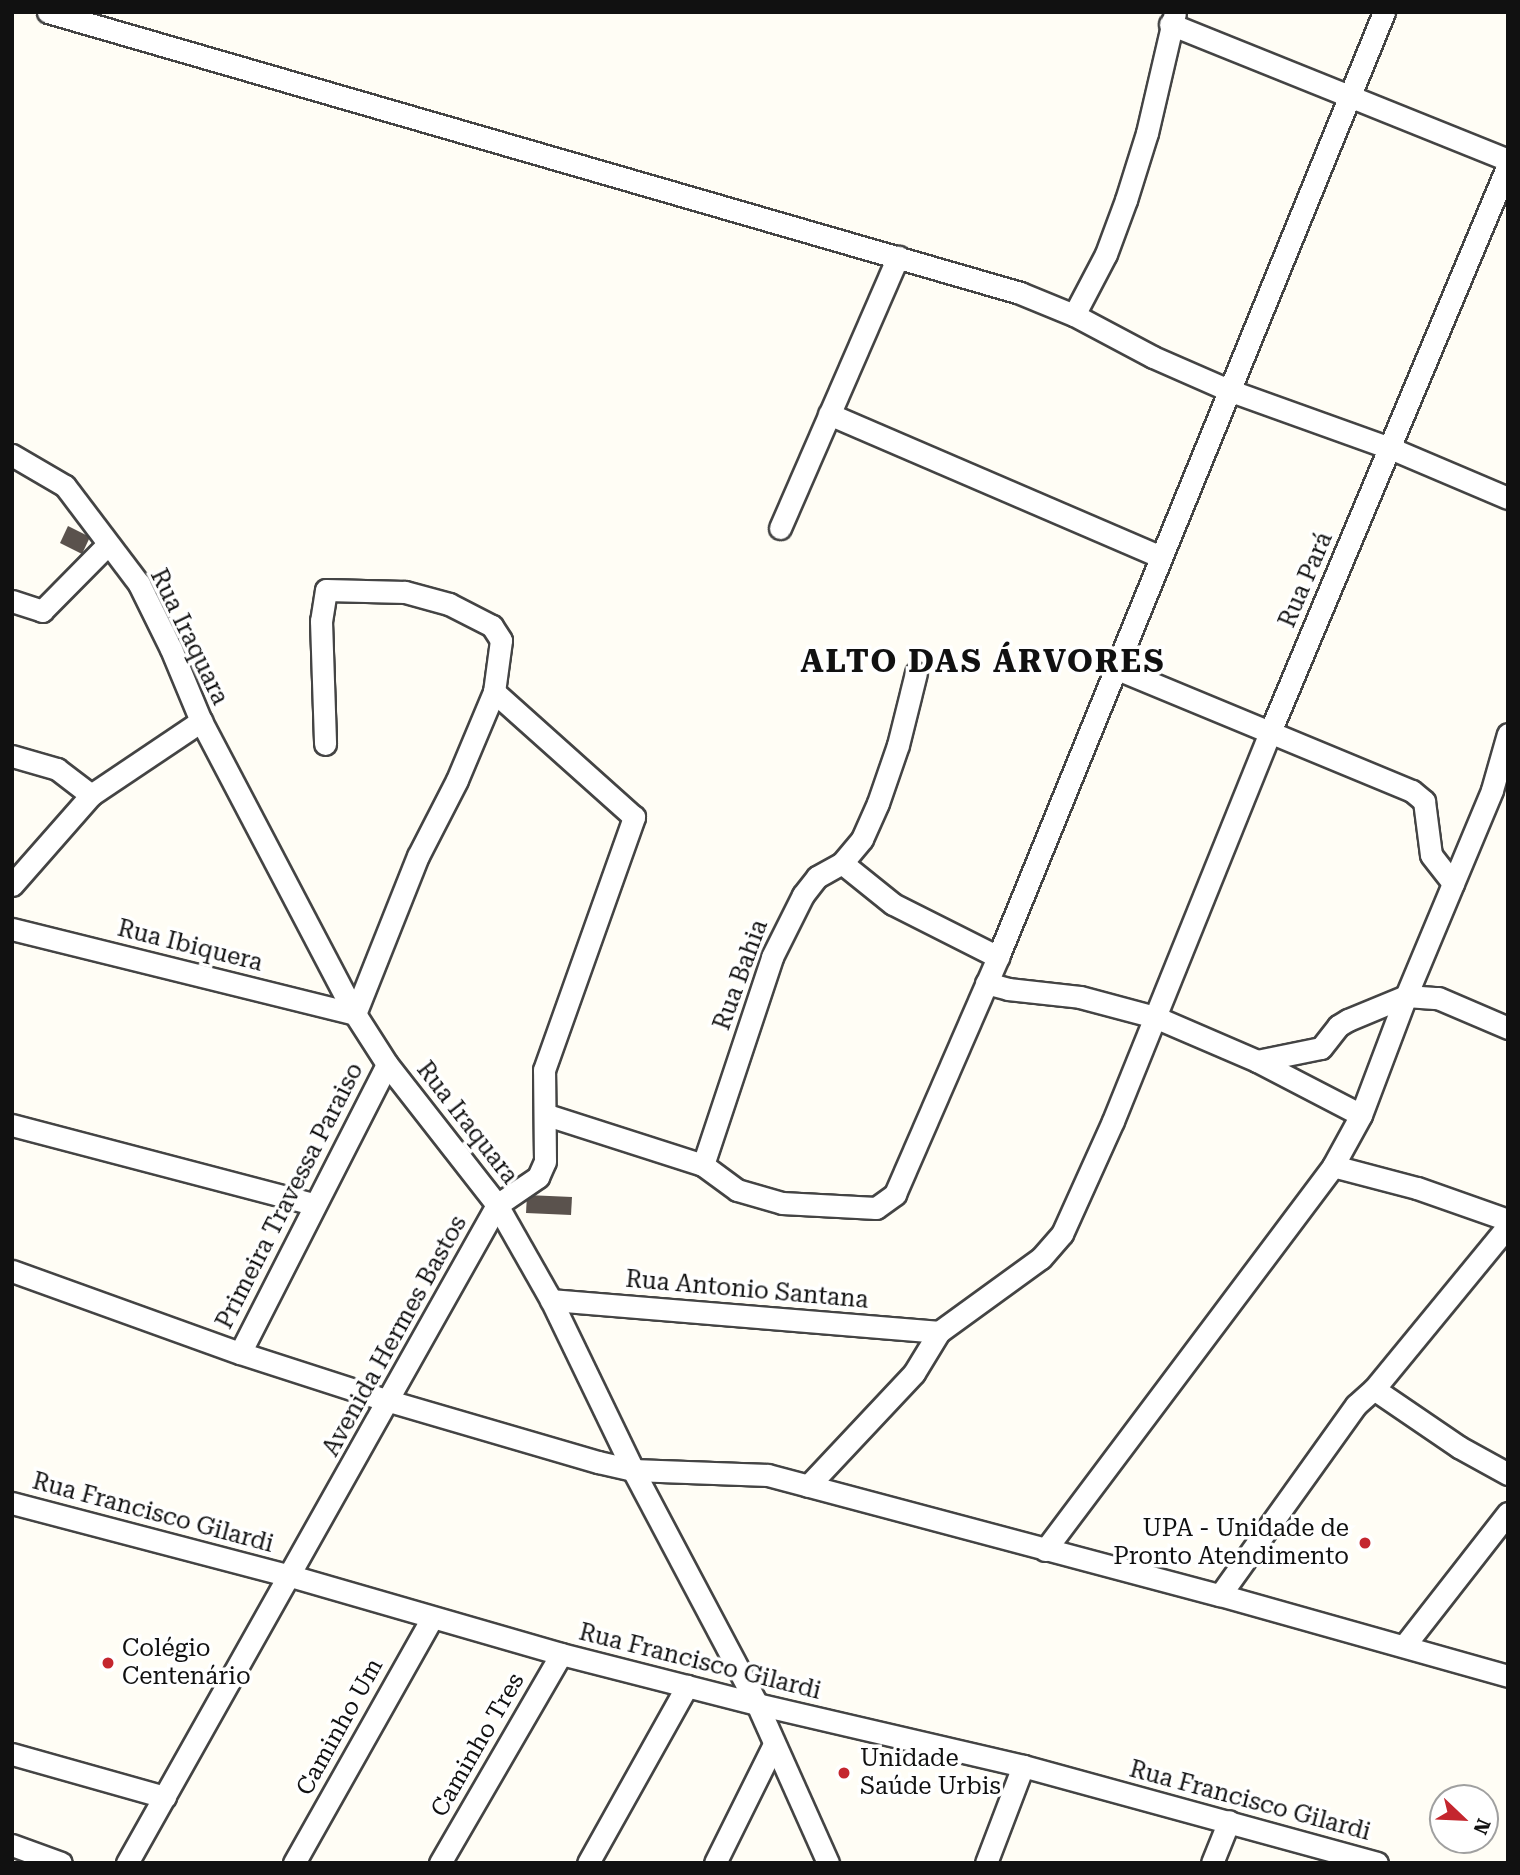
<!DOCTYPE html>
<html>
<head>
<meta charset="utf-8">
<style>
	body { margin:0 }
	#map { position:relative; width:1520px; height:1875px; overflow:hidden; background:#fffdf5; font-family:"Roboto Serif",serif }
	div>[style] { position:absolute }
	.building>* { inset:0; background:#5a524d }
	.roads { filter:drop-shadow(2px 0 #444) drop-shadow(-2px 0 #444) drop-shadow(0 2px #444) drop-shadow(0 -2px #444) }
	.minor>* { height:21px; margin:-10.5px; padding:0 10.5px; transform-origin:10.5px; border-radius:10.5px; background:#fff }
	.dots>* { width:19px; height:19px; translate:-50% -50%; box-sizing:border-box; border:4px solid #fff; border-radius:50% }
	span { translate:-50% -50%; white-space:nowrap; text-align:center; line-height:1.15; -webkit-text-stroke:7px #fff; paint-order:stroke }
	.street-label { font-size:24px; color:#111 }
	.poi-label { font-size:24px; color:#111 }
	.right { translate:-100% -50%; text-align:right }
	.left { translate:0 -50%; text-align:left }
	.district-label { font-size:32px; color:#111; font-weight:700; letter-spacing:2px }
	.frame { position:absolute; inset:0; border:14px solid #111; pointer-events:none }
	.north { position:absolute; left:1429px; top:1784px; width:70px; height:70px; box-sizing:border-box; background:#fff; border:2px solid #a0a0a0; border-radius:50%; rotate:113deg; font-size:19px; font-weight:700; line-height:28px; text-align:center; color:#111 }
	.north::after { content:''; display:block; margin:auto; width:24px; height:32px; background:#c4262e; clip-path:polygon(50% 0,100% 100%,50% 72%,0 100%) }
</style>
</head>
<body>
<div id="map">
	<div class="building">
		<i style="clip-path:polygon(68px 526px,90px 537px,82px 554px,60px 543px)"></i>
		<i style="clip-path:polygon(527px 1195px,572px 1197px,571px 1215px,526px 1213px)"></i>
	</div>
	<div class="roads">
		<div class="minor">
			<i style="left:48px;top:12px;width:1012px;rotate:16.12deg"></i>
			<i style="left:1020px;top:293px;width:58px;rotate:22.2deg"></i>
			<i style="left:1074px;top:315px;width:89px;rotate:28deg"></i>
			<i style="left:1153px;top:357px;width:82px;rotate:23.7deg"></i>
			<i style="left:1228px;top:390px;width:172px;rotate:19.7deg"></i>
			<i style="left:1390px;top:448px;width:128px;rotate:23deg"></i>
			<i style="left:1170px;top:24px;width:364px;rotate:21.9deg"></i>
			<i style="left:1074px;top:315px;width:69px;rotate:-62.3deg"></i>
			<i style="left:1106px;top:254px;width:58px;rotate:-69.7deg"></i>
			<i style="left:1126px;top:200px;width:70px;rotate:-72.6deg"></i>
			<i style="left:1147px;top:133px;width:123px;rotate:-76.9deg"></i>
			<i style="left:829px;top:414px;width:361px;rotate:23.3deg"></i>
			<i style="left:12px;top:455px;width:61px;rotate:30.3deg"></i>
			<i style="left:65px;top:486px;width:123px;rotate:52.9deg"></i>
			<i style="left:139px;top:584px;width:72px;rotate:63.8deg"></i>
			<i style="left:171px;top:649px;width:78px;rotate:67.4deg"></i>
			<i style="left:201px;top:721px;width:331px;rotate:62.3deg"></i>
			<i style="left:355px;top:1014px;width:59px;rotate:57.4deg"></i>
			<i style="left:387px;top:1064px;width:179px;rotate:52deg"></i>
			<i style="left:497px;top:1205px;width:109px;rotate:60.4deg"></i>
			<i style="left:551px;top:1300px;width:189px;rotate:64.2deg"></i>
			<i style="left:633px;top:1470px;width:265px;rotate:62.1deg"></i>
			<i style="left:757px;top:1704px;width:174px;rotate:65.9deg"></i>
			<i style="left:780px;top:528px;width:296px;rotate:-66.5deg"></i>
			<i style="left:12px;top:601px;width:32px;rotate:18deg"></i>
			<i style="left:42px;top:611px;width:93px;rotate:-45.4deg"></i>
			<i style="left:1115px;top:668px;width:321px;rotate:22.5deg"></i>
			<i style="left:1412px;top:791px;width:16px;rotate:40deg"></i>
			<i style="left:1424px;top:801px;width:54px;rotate:82.6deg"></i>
			<i style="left:1431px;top:855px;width:36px;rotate:52deg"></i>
			<i style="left:12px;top:756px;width:47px;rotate:16.1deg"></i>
			<i style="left:57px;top:769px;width:43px;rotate:37.4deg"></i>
			<i style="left:842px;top:863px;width:65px;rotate:38.8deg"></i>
			<i style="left:893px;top:904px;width:118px;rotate:26.8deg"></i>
			<i style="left:12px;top:885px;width:120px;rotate:-48.7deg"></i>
			<i style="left:91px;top:795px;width:133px;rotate:-33.9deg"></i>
			<i style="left:12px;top:929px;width:353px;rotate:13.9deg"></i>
			<i style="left:355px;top:1014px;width:170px;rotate:-68.3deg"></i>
			<i style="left:418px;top:856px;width:85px;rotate:-62.8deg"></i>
			<i style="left:457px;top:780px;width:95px;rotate:-67.2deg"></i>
			<i style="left:494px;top:692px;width:52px;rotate:-82.3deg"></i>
			<i style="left:501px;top:640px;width:17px;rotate:-123deg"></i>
			<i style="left:492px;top:626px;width:48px;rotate:-152.9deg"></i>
			<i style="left:449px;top:604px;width:46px;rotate:-164.7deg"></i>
			<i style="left:405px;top:592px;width:79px;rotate:-178.5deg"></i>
			<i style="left:326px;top:590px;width:31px;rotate:99deg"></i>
			<i style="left:321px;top:621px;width:123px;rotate:88.1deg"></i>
			<i style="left:986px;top:983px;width:23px;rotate:15deg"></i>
			<i style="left:1008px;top:989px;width:72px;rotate:6.3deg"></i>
			<i style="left:1080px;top:997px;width:78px;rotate:14.9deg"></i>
			<i style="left:1155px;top:1017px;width:111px;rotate:23.3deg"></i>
			<i style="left:1257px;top:1061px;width:117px;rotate:27.4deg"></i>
			<i style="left:1257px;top:1061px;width:65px;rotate:-11.5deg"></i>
			<i style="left:1321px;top:1048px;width:28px;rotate:-52deg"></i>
			<i style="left:1338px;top:1026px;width:12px;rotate:-31deg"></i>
			<i style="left:1348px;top:1020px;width:63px;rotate:-22.5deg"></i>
			<i style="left:1406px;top:996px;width:32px;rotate:4deg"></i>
			<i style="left:1438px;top:998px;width:76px;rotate:23.2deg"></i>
			<i style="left:547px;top:1115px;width:164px;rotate:17.8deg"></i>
			<i style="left:703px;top:1165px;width:219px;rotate:-71.6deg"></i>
			<i style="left:772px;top:957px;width:69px;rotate:-63.4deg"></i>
			<i style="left:803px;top:895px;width:23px;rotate:-52deg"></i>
			<i style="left:817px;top:877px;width:29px;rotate:-29deg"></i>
			<i style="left:842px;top:863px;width:31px;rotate:-50deg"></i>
			<i style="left:862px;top:839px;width:39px;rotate:-66deg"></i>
			<i style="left:878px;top:803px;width:61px;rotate:-71deg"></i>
			<i style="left:898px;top:745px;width:74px;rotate:-76deg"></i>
			<i style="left:12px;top:1125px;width:312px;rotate:14.7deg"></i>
			<i style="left:703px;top:1165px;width:42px;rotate:36.3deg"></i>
			<i style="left:737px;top:1190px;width:47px;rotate:16.1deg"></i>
			<i style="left:782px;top:1203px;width:94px;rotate:3deg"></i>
			<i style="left:876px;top:1208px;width:24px;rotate:-36deg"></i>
			<i style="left:895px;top:1194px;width:258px;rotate:-66.5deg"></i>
			<i style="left:998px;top:957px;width:1021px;rotate:-67.78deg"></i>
			<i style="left:1333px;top:1166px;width:87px;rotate:14.7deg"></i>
			<i style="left:1417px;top:1188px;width:96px;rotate:19.4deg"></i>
			<i style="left:12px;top:1271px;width:242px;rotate:19.8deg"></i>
			<i style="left:240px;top:1353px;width:157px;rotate:17.9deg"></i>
			<i style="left:389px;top:1401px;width:218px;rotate:16.3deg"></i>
			<i style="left:598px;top:1462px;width:36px;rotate:13deg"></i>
			<i style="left:633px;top:1470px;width:135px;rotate:2.1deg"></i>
			<i style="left:768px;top:1475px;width:468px;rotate:14.9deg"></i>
			<i style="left:1220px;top:1595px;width:299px;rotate:15.7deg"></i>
			<i style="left:551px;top:1300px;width:389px;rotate:4.7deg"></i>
			<i style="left:240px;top:1353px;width:324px;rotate:-63deg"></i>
			<i style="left:1374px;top:1389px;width:103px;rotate:34.3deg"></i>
			<i style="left:1459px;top:1447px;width:56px;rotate:28.9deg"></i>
			<i style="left:808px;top:1486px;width:155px;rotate:-46.8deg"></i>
			<i style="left:914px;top:1373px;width:48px;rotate:-58.6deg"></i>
			<i style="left:939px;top:1332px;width:126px;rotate:-36deg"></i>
			<i style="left:1041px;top:1258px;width:32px;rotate:-49deg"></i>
			<i style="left:1062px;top:1234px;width:124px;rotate:-65.7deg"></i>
			<i style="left:1113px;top:1121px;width:419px;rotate:-68deg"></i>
			<i style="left:1270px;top:732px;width:615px;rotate:-67.23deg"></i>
			<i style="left:12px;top:1503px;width:288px;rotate:14.7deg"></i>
			<i style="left:291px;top:1576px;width:281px;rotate:16.1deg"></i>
			<i style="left:561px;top:1654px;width:202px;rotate:14.3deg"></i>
			<i style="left:757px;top:1704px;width:273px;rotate:13.1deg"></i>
			<i style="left:1023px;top:1766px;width:367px;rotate:15.3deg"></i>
			<i style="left:1045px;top:1550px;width:480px;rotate:-53.1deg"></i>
			<i style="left:1333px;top:1166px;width:58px;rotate:-61.2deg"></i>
			<i style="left:1361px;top:1115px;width:127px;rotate:-69.3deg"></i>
			<i style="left:1406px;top:996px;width:223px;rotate:-67.3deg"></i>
			<i style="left:1492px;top:790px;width:58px;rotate:-74.1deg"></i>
			<i style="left:1220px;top:1595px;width:234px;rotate:-54.4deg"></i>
			<i style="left:1356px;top:1405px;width:24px;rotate:-42deg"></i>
			<i style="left:1374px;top:1389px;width:211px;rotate:-50.6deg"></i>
			<i style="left:1404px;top:1646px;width:169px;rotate:-52deg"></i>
			<i style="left:12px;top:1754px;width:159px;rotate:15.7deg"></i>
			<i style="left:12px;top:1845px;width:52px;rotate:20.2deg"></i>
			<i style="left:127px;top:1863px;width:755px;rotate:-60.65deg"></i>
			<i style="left:497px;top:1205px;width:50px;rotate:-34.3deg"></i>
			<i style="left:538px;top:1177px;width:17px;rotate:-66deg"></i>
			<i style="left:545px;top:1161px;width:91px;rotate:-90.6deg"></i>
			<i style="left:544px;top:1070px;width:269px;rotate:-70.4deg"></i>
			<i style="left:634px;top:817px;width:188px;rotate:-138.2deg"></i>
			<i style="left:294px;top:1863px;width:281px;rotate:-60.6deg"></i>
			<i style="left:440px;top:1863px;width:241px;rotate:-59.9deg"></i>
			<i style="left:588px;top:1863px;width:203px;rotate:-60.8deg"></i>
			<i style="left:715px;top:1863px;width:133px;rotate:-63.6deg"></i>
			<i style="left:986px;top:1863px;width:104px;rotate:-69.1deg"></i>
			<i style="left:1212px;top:1863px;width:45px;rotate:-68deg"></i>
		</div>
	</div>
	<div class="dots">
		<i style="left:1365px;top:1543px;background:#c4262e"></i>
		<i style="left:108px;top:1663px;background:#c4262e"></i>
		<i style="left:844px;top:1773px;background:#c4262e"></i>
	</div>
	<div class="street-label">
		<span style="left:1306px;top:580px;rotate:-67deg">Rua Pará</span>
		<span style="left:189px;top:637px;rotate:64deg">Rua Iraquara</span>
		<span style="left:190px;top:946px;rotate:14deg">Rua Ibiquera</span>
		<span style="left:741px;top:975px;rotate:-70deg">Rua Bahia</span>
		<span style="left:467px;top:1123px;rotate:52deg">Rua Iraquara</span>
		<span style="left:290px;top:1196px;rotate:-63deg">Primeira Travessa Paraiso</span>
		<span style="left:747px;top:1290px;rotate:5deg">Rua Antonio Santana</span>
		<span style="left:395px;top:1336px;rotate:-61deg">Avenida Hermes Bastos</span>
		<span style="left:153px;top:1513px;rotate:15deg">Rua Francisco Gilardi</span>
		<span style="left:700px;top:1662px;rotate:14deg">Rua Francisco Gilardi</span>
		<span style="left:340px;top:1727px;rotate:-61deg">Caminho Um</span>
		<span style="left:478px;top:1745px;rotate:-60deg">Caminho Tres</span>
		<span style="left:1250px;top:1801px;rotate:15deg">Rua Francisco Gilardi</span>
	</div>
	<div class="poi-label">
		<span class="right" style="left:1349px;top:1543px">UPA - Unidade de<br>Pronto Atendimento</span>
		<span class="left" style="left:122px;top:1663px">Colégio<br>Centenário</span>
		<span class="left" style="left:860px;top:1773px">Unidade<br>Saúde Urbis</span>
	</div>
	<div class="district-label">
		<span style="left:983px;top:661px">ALTO DAS ÁRVORES</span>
	</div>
	<div class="frame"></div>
	<div class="north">N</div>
</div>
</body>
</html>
